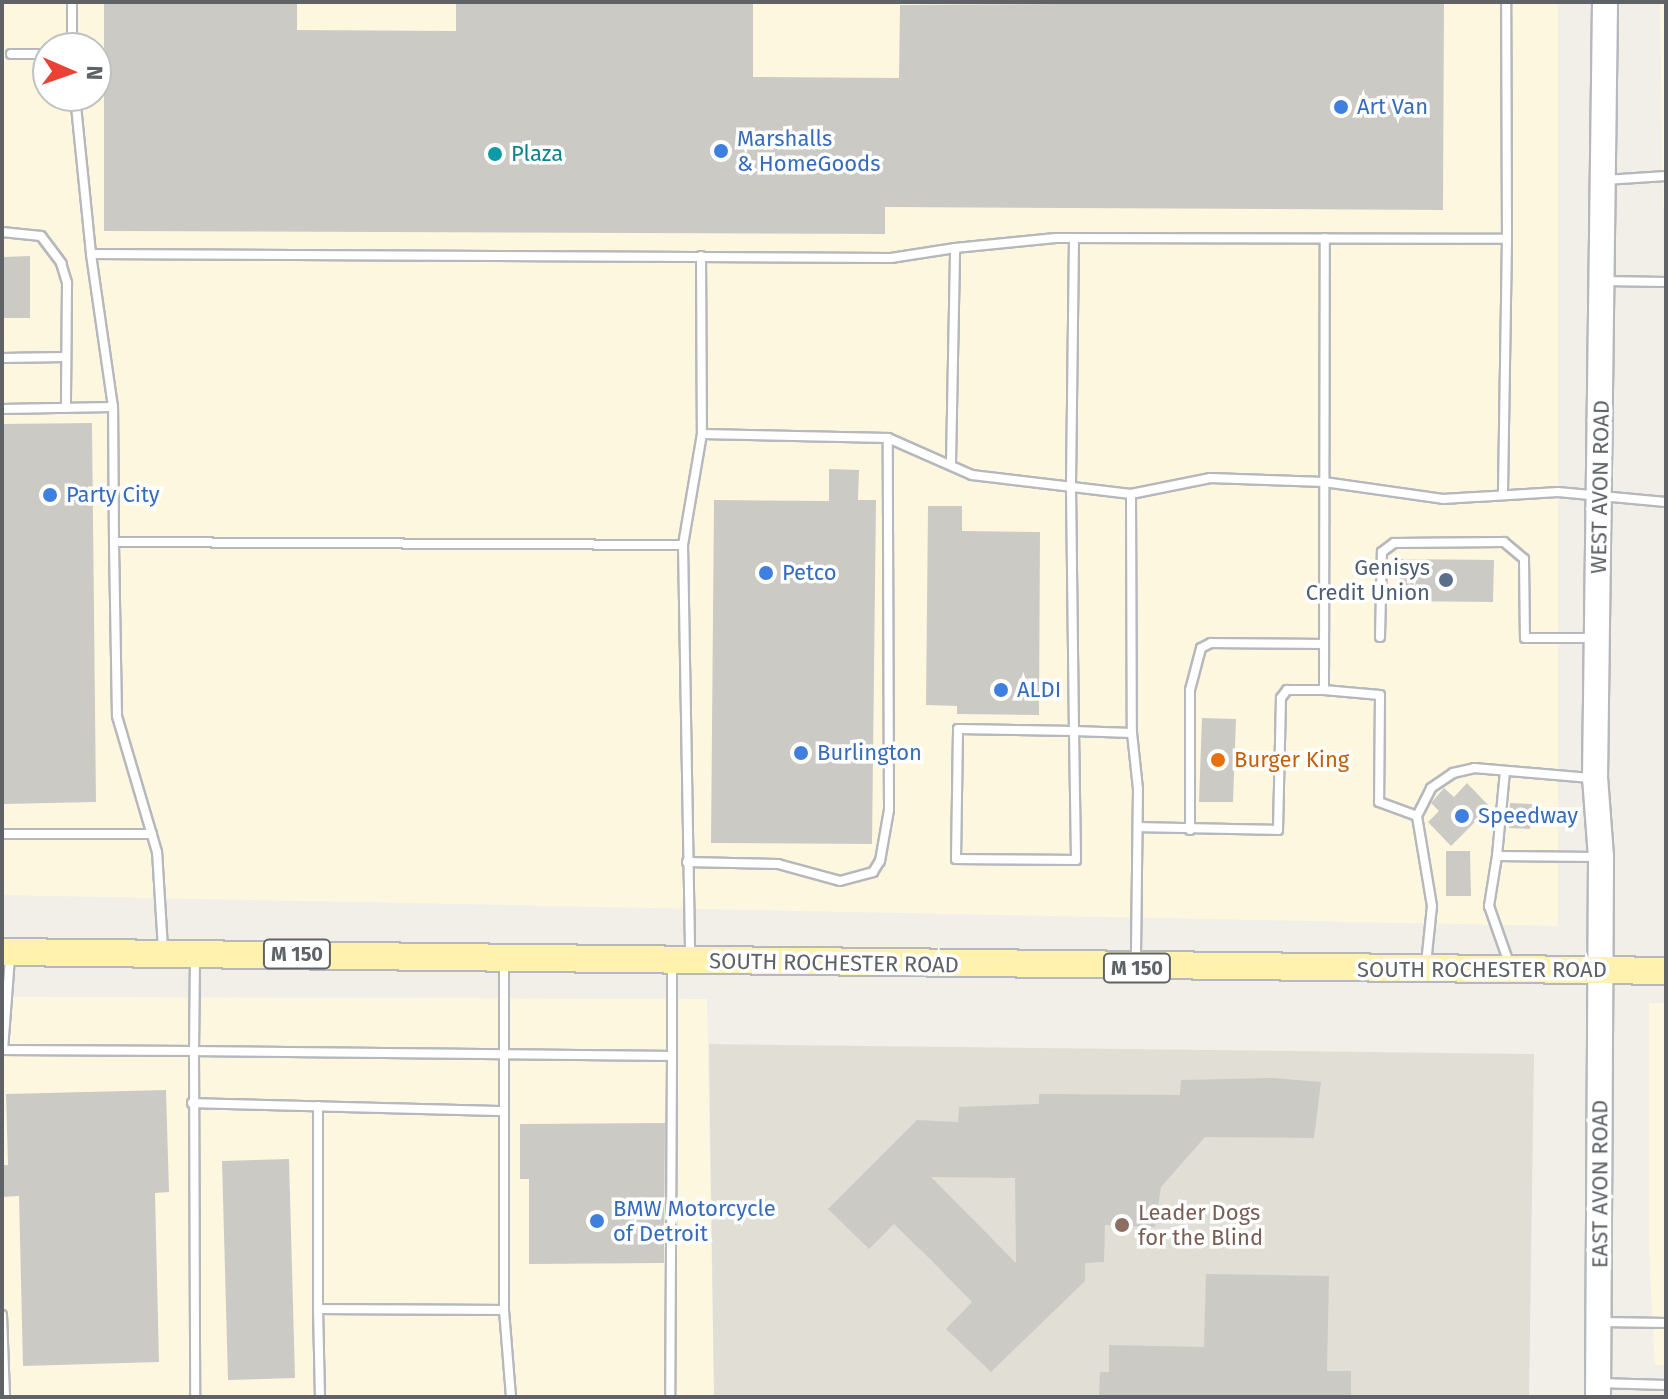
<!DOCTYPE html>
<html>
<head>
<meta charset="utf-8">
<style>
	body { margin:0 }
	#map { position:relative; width:1668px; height:1399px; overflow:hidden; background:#f1efe8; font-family:"Fira Sans",sans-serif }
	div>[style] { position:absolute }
	.commercial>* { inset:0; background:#fef7e0 }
	.education>* { inset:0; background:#e1ded6 }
	.building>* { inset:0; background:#cccac5 }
	.roads { filter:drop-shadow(2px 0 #b5b8bc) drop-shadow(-2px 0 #b5b8bc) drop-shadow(0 2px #b5b8bc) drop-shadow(0 -2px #b5b8bc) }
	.lane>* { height:8px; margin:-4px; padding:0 4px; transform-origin:4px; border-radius:4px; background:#fff }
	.secondary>* { height:24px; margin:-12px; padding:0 12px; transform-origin:12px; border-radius:12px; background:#fff }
	.primary>* { height:26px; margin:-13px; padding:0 13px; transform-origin:13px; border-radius:13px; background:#fff2af }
	.dots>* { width:22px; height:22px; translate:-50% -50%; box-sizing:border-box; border:4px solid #fff; border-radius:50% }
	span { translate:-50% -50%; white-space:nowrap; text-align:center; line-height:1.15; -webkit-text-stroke:7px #fff; paint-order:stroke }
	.shield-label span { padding:2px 6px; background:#fff; border:2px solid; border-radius:6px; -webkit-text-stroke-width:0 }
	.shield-label { font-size:20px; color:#5f6368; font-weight:700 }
	.shop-label { font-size:22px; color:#366cbe }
	.left { translate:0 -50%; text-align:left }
	.culture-label { font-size:22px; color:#0d838f }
	.street-label { font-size:22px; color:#5f6368 }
	.service-label { font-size:22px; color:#4e5e75 }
	.right { translate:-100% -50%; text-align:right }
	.food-label { font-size:22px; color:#c56008 }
	.education-label { font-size:22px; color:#785e54 }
	.frame { position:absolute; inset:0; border:4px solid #5f6368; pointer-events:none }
	.north { position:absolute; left:32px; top:32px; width:80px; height:80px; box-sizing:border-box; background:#fff; border:2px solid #bfc1c3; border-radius:50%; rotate:92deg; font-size:22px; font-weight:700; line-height:32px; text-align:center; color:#5f6368 }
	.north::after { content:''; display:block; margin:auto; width:28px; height:36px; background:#ea4335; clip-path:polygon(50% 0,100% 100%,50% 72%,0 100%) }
</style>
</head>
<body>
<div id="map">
	<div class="commercial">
		<i style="clip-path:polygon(evenodd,2px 2px,1558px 2px,1558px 926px,2px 895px,2px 2px,48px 48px,96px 48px,96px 96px,48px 96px,48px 48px)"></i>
		<i style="clip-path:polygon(1660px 2px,1666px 2px,1666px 208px,1663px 208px)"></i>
		<i style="clip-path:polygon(2px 997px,707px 999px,714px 1397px,2px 1397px)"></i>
		<i style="clip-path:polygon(1649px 1003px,1666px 1003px,1666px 1365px,1655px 1365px,1649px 1253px)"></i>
	</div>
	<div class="education">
		<i style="clip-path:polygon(709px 1044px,1534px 1054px,1529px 1397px,714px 1397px)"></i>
	</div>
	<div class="building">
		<i style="clip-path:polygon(104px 2px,297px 2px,297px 30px,456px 31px,456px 2px,753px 2px,753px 77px,899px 78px,900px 5px,1444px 2px,1443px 210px,885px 207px,885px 234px,104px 231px)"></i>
		<i style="clip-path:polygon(30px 256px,30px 318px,2px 318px,2px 257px)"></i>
		<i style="clip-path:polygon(92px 423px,96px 802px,2px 804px,2px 424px)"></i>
		<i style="clip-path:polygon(829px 469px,859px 470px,858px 500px,876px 500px,872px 844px,711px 843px,714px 500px,829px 501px)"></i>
		<i style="clip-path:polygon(928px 506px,962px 506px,962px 531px,1040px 532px,1039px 715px,957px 714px,957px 706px,926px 705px)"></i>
		<i style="clip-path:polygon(1400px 559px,1494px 560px,1493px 602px,1399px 601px)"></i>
		<i style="clip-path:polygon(1202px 718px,1236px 719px,1233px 802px,1199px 802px)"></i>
		<i style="clip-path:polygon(1467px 783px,1490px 807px,1451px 846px,1428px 822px,1439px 811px,1431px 803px,1444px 788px,1454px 797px)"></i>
		<i style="clip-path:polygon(1510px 803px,1532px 804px,1530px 829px,1509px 828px)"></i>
		<i style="clip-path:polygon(1446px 851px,1470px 851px,1471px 896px,1446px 896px)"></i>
		<i style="clip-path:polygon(evenodd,1273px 1078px,1321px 1082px,1314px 1138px,1205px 1137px,1161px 1187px,1155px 1227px,1105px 1225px,1104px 1262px,1085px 1263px,1085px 1281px,991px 1372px,946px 1329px,972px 1302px,932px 1261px,894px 1224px,869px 1249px,828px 1209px,917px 1120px,958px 1122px,959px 1107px,1039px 1104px,1039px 1094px,1180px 1095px,1181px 1080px,1273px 1078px,931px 1177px,1015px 1178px,1016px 1263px,931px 1177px)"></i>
		<i style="clip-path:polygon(166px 1090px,169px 1192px,155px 1193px,159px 1362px,23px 1366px,19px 1196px,2px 1197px,2px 1165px,8px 1165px,6px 1094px)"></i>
		<i style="clip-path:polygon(665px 1123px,664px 1263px,529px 1264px,529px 1179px,520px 1179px,520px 1124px)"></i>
		<i style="clip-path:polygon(289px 1159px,295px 1378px,228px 1380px,222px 1161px)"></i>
		<i style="clip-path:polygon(1206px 1274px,1329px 1276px,1327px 1371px,1351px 1371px,1351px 1397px,1099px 1397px,1100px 1372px,1109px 1372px,1109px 1345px,1204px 1347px)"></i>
	</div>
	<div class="roads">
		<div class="lane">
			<i style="left:72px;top:48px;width:46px;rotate:-90deg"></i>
			<i style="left:11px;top:54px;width:37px"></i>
			<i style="left:75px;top:96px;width:159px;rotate:84.2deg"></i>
			<i style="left:1605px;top:180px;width:61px;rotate:-3.8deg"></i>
			<i style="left:2px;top:232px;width:39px;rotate:6deg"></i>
			<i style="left:41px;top:236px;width:34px;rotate:53deg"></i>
			<i style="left:61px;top:263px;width:21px;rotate:73deg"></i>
			<i style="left:67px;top:283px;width:125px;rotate:90.5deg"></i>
			<i style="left:1074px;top:238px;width:249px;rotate:90.7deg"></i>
			<i style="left:1071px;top:487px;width:244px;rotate:89.3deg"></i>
			<i style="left:1074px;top:731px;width:129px;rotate:89.1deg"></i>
			<i style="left:1076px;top:860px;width:120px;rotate:-179.5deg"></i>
			<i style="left:956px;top:859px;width:130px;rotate:-89.1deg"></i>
			<i style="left:958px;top:729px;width:116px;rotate:1deg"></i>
			<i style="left:1074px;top:731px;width:58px;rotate:2deg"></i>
			<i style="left:701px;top:256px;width:178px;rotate:89.7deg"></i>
			<i style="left:1604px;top:281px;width:62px;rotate:0.9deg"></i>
			<i style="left:2px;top:358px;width:64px;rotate:-0.9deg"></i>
			<i style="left:2px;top:409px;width:111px;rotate:-1deg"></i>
			<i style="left:951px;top:463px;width:215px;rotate:-88.9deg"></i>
			<i style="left:955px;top:248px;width:101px;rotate:-5.7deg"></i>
			<i style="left:1056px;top:238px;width:451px;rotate:0.1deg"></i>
			<i style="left:1507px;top:239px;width:237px;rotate:-90.2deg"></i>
			<i style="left:1503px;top:492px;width:253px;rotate:-89.1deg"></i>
			<i style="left:1131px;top:494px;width:239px;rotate:89.8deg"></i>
			<i style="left:1132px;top:733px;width:56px;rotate:83.9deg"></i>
			<i style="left:1138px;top:789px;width:174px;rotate:90.7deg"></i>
			<i style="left:114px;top:542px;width:135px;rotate:-90.4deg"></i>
			<i style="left:113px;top:407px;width:155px;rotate:-98.2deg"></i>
			<i style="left:91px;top:254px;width:800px;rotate:0.29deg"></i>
			<i style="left:891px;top:258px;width:65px;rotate:-8.9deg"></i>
			<i style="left:683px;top:545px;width:410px;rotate:89deg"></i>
			<i style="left:1380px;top:637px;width:85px;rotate:-88.7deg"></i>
			<i style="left:1382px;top:552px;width:15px;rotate:-37deg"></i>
			<i style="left:1394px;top:543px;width:110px;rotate:-0.5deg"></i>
			<i style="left:1504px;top:542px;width:26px;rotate:40deg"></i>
			<i style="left:1524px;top:559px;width:79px;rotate:89.3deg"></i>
			<i style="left:1525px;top:638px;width:68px"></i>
			<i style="left:1324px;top:690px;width:56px;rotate:5.1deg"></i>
			<i style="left:1380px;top:695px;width:107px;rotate:90.5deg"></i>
			<i style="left:1379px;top:802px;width:40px;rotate:20.2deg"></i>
			<i style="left:1505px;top:771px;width:85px;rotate:95.4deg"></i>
			<i style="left:1497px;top:856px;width:99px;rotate:0.6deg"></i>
			<i style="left:1138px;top:827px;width:140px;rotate:1.2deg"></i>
			<i style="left:1278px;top:830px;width:132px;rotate:-88.7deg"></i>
			<i style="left:1281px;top:698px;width:10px;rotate:-53deg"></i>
			<i style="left:1287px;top:690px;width:37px"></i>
			<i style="left:1324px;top:690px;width:452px;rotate:-89.9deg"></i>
			<i style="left:1190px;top:830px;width:140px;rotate:-90deg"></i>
			<i style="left:1190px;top:690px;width:43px;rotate:-75.3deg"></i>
			<i style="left:1201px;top:648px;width:11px;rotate:-27deg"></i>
			<i style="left:1211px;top:643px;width:113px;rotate:0.5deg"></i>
			<i style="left:2px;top:834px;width:150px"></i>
			<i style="left:1497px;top:856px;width:51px;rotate:99.1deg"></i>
			<i style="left:1489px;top:906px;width:60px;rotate:70.7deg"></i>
			<i style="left:687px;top:862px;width:91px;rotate:1.3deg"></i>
			<i style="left:778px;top:864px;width:64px;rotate:15.3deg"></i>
			<i style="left:840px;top:881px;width:34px;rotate:-15deg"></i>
			<i style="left:873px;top:872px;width:13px;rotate:-58deg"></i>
			<i style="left:880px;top:861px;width:52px;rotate:-80deg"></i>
			<i style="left:889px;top:810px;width:372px;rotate:-90.2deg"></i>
			<i style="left:163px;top:949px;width:97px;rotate:-93.5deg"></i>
			<i style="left:157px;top:852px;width:142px;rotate:-106.4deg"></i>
			<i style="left:117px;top:716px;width:174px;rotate:-91deg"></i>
			<i style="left:114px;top:542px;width:569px;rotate:0.3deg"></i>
			<i style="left:683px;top:545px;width:113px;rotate:-80.3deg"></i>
			<i style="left:702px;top:434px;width:186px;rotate:1.2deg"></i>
			<i style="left:888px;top:438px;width:92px;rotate:23.8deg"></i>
			<i style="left:972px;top:475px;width:160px;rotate:6.8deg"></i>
			<i style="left:1131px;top:494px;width:81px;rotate:-11.4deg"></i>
			<i style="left:1210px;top:478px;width:114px;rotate:2deg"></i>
			<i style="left:1324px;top:482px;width:120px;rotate:8.1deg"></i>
			<i style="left:1443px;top:499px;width:115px;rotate:-3.5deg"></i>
			<i style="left:1558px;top:492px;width:108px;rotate:5.3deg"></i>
			<i style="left:10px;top:957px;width:93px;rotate:94.3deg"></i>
			<i style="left:3px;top:1050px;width:191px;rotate:0.3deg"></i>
			<i style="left:194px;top:1051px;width:346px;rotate:89.8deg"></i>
			<i style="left:195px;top:958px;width:93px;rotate:90.6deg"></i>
			<i style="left:194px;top:1051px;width:478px;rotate:0.6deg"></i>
			<i style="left:672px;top:1056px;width:341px;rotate:90.3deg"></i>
			<i style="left:504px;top:962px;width:348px;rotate:90deg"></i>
			<i style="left:504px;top:1310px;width:87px;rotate:85.4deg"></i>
			<i style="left:1426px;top:964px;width:58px;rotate:-84.1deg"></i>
			<i style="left:1432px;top:906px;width:91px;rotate:-99.5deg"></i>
			<i style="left:1417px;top:816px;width:31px;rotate:-63deg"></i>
			<i style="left:1431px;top:788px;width:27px;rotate:-34deg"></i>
			<i style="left:1453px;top:773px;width:22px;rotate:-13deg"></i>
			<i style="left:1474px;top:768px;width:117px;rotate:4.9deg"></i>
			<i style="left:672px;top:1056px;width:92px;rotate:-90deg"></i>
			<i style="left:192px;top:1103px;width:312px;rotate:1.5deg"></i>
			<i style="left:318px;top:1106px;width:203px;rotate:90deg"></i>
			<i style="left:318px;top:1309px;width:186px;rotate:0.3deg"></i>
			<i style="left:318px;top:1309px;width:88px;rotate:88.7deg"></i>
			<i style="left:2px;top:1315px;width:82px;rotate:87.9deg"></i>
			<i style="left:1603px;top:1322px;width:63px;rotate:0.9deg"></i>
			<i style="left:1599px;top:1383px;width:67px;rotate:1.7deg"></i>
		</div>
		<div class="secondary">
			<i style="left:1598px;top:1397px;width:540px;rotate:-89.68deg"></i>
			<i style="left:1601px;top:857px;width:79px;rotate:-94.3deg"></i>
			<i style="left:1595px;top:778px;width:776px;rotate:-89.26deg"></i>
		</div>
		<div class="primary">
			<i style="left:2px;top:952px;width:1664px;rotate:0.65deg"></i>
		</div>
	</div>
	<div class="dots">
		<i style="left:1341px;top:107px;background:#3f7fe0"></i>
		<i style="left:721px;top:151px;background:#3f7fe0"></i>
		<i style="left:495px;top:154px;background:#0f9aa8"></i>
		<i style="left:50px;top:495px;background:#3f7fe0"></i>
		<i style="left:766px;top:573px;background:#3f7fe0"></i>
		<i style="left:1446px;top:580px;background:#5c6f8a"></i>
		<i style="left:1001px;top:690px;background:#3f7fe0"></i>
		<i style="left:801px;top:753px;background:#3f7fe0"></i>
		<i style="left:1218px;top:760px;background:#e8710a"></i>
		<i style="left:1462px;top:816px;background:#3f7fe0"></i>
		<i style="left:597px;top:1221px;background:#3f7fe0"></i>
		<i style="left:1122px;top:1225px;background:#8d6e63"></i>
	</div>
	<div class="shield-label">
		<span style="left:297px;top:954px">M 150</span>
		<span style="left:1137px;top:968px">M 150</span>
	</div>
	<div class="shop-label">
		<span class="left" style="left:1357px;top:107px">Art Van</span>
		<span class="left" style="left:737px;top:151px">Marshalls<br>&amp; HomeGoods</span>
		<span class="left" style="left:66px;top:495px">Party City</span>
		<span class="left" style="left:782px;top:573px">Petco</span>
		<span class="left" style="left:1017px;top:690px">ALDI</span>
		<span class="left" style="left:817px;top:753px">Burlington</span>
		<span class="left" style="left:1478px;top:816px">Speedway</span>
		<span class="left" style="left:613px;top:1221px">BMW Motorcycle<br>of Detroit</span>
	</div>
	<div class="culture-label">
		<span class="left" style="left:511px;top:154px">Plaza</span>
	</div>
	<div class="street-label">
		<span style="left:1600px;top:487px;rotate:-89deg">WEST AVON ROAD</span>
		<span style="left:834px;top:963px;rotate:1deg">SOUTH ROCHESTER ROAD</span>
		<span style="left:1482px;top:970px">SOUTH ROCHESTER ROAD</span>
		<span style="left:1600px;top:1184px;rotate:-90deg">EAST AVON ROAD</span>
	</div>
	<div class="service-label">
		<span class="right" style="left:1430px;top:580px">Genisys<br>Credit Union</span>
	</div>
	<div class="food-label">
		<span class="left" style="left:1234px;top:760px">Burger King</span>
	</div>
	<div class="education-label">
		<span class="left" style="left:1138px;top:1225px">Leader Dogs<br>for the Blind</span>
	</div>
	<div class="frame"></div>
	<div class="north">N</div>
</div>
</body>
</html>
